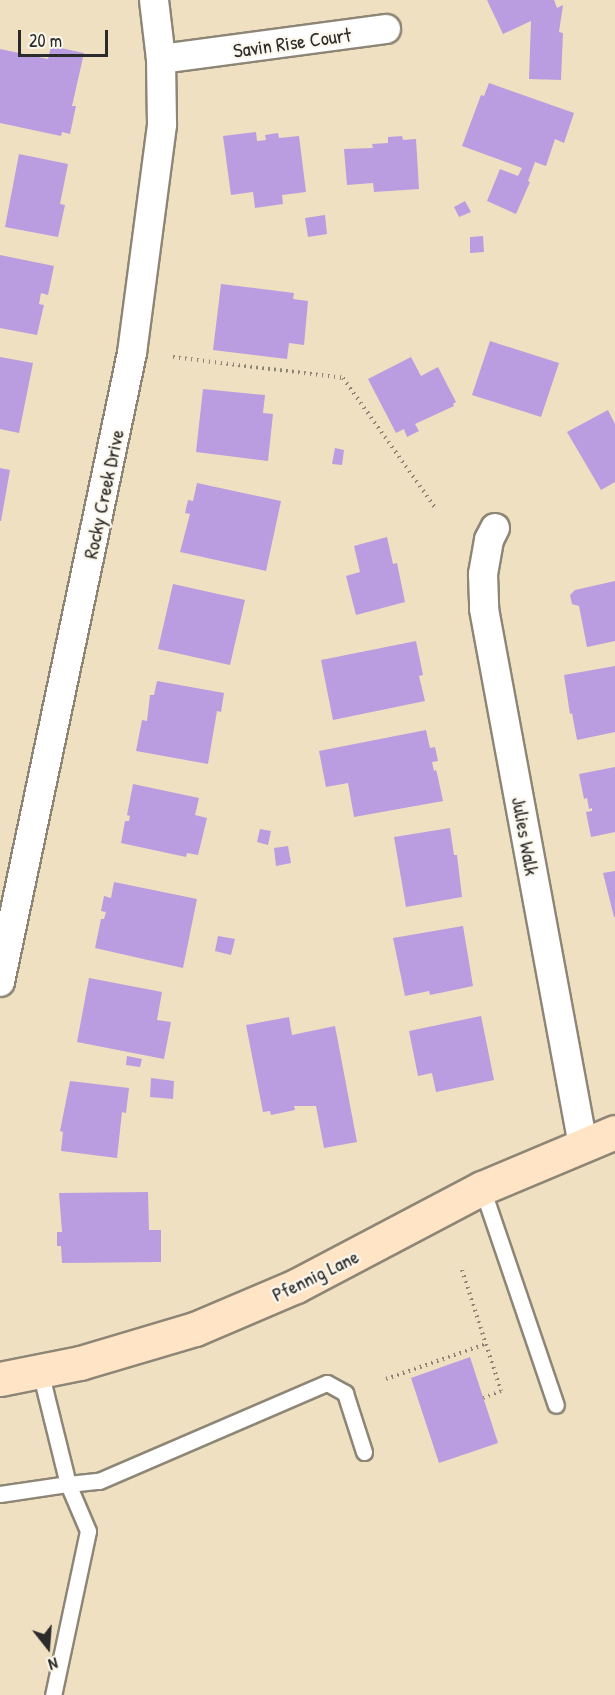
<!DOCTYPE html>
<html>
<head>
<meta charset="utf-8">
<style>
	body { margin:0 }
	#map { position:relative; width:615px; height:1695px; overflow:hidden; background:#efe0c1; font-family:"Patrick Hand",sans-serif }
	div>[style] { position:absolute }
	.building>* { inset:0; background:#b99de0 }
	.path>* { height:4px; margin-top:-2px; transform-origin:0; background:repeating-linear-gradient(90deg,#8d8676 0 1.5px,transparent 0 6px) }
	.roads { filter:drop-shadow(2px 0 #8d8676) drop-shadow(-2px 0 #8d8676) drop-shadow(0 2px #8d8676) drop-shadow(0 -2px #8d8676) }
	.lane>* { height:15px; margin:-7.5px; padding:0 7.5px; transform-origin:7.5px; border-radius:7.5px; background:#fff }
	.street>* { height:28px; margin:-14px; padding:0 14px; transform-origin:14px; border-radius:14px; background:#fff }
	.secondary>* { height:33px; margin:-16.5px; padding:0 16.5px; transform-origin:16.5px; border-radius:16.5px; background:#ffe4c6 }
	span { translate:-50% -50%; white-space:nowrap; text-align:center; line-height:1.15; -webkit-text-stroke:4.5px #fbf7ec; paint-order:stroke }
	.street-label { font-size:20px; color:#2b2b2b }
	.north { position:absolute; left:18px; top:1617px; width:60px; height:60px; -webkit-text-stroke:4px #fbf7ec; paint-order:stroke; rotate:163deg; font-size:16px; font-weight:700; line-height:24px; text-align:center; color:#2b2b2b }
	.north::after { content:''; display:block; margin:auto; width:21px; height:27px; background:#2b2b2b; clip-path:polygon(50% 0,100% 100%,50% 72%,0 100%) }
	.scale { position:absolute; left:18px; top:30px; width:90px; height:27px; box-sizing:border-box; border:3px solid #2b2b2b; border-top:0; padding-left:8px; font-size:18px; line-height:21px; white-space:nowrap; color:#2b2b2b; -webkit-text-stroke:4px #fbf7ec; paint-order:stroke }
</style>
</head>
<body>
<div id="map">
	<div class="building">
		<i style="clip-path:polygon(487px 0,554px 0,557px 8px,563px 5px,559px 32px,563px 33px,561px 80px,529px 79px,531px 21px,503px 34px)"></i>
		<i style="clip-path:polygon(51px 46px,84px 53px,72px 106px,76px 106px,70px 134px,62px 132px,61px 136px,0 123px,0 49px,48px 59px)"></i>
		<i style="clip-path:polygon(489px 83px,574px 113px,564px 143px,555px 139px,546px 166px,535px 162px,528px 181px,530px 182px,516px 214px,487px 201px,500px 169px,518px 176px,522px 168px,462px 146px,481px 95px,484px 96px)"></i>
		<i style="clip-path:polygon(256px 132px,257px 141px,266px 140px,265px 135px,278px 133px,279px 138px,299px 136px,306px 192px,282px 195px,283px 204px,255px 208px,253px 192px,231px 195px,223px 136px)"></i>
		<i style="clip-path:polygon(402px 136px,403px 140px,416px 139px,419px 189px,374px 192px,373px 183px,347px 185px,344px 149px,373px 148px,372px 144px,388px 143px,388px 137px)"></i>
		<i style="clip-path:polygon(19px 154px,68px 164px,60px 204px,65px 205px,58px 237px,5px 227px)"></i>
		<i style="clip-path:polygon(465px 201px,471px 212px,459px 217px,454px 207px)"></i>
		<i style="clip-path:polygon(325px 215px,327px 234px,308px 237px,305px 218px)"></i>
		<i style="clip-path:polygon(483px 236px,484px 252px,470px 253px,470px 237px)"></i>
		<i style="clip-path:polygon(0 255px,54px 266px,48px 295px,41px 293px,39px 304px,44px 305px,37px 335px,0 328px)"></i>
		<i style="clip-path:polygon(221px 284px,294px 293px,293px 299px,308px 301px,304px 345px,289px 343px,287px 359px,213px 350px)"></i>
		<i style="clip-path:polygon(490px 341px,559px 363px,541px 417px,472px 395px)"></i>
		<i style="clip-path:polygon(0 357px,33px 363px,19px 433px,0 429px)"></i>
		<i style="clip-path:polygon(411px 357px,421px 376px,438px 367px,456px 402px,453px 404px,454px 406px,415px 424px,419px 431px,407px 437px,404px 429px,396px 433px,368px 379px)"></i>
		<i style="clip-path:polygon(203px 389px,265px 395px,263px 413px,273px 414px,268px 461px,196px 452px)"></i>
		<i style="clip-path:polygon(608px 410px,615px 424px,615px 482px,601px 490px,567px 432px)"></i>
		<i style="clip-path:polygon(335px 448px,344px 450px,342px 465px,332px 464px)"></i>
		<i style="clip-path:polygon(0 468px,10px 470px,1px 521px,0 521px)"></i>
		<i style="clip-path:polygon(197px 483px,281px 501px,266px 571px,180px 552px,190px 514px,185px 513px,188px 500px,193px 501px)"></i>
		<i style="clip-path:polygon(387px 537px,393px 564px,397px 563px,405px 602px,356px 615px,346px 576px,360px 572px,354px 546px)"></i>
		<i style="clip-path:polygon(615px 581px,615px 641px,587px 647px,579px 606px,572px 604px,570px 595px,575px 590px)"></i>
		<i style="clip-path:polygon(173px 584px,245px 600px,230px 665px,158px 649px)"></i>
		<i style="clip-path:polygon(416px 641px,423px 675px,419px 676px,425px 701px,333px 720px,321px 660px)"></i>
		<i style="clip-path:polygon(615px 666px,615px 732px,577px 740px,572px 713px,570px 714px,564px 675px)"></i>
		<i style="clip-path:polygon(157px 681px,224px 693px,221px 712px,217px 711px,208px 764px,136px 751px,142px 720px,147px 721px,150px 695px,154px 695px)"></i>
		<i style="clip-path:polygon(426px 730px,430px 748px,435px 747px,438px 761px,432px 762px,434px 771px,436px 770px,437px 773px,443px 801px,354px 817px,348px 783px,326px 787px,319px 751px)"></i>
		<i style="clip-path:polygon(615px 767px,615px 832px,591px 837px,586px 812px,592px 811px,592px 808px,589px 809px,587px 798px,584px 799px,579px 774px)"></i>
		<i style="clip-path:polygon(133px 784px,199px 798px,195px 815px,207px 818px,198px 855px,187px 853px,186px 857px,121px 843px,125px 821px,129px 821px,130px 816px,127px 815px)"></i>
		<i style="clip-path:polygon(450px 828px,454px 855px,457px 855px,462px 897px,406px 907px,394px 837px)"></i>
		<i style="clip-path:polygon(260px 829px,271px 831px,268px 845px,257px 842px)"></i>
		<i style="clip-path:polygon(288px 846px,291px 863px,276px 866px,274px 848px)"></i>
		<i style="clip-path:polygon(615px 871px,615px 917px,614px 917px,603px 873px)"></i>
		<i style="clip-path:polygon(114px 882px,197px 899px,183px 968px,95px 948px,101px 919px,104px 919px,106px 912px,101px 911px,104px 896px,111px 898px)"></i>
		<i style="clip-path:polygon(463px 926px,473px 986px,430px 995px,429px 991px,405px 996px,393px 938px)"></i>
		<i style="clip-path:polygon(218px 936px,235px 939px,231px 955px,215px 951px)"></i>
		<i style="clip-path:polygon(89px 978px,162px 992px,157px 1020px,171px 1022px,164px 1059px,77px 1042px)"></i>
		<i style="clip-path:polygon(481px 1016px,494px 1080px,436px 1092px,432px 1073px,418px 1076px,409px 1031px)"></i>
		<i style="clip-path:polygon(289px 1017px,292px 1035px,335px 1026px,357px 1142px,324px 1148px,316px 1106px,294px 1106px,295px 1110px,271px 1115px,270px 1111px,263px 1112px,246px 1025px)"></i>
		<i style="clip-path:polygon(127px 1056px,142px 1059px,140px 1067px,126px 1065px)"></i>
		<i style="clip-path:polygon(151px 1078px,174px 1081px,173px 1099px,150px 1097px)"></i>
		<i style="clip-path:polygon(70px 1081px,129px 1088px,126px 1113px,122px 1112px,117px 1158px,61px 1151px,63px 1132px,60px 1131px)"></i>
		<i style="clip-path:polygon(148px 1192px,149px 1230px,161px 1230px,161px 1262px,62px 1263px,61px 1246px,57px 1246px,57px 1232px,62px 1232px,59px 1193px)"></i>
		<i style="clip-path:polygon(470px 1357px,498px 1443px,439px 1463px,411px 1378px)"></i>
	</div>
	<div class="path">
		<i style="left:173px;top:357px;width:171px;rotate:7deg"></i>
		<i style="left:343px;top:378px;width:161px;rotate:54.6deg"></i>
		<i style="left:462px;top:1270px;width:127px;rotate:72.1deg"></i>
		<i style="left:501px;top:1391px;width:19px;rotate:159deg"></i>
		<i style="left:386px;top:1379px;width:106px;rotate:-19.3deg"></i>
	</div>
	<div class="roads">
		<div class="lane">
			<i style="left:482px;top:1188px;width:229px;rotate:71.2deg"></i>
			<i style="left:40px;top:1371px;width:116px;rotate:76.1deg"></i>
			<i style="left:68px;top:1484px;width:31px;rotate:-6deg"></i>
			<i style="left:99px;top:1481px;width:248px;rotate:-23.3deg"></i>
			<i style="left:327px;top:1383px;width:21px;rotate:29deg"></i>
			<i style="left:345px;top:1393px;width:62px;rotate:72.1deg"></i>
			<i style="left:0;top:1494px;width:69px;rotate:-8.4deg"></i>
			<i style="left:68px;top:1484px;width:51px;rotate:66.9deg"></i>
			<i style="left:88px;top:1531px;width:168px;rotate:102deg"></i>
		</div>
		<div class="street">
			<i style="left:161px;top:59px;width:227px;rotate:-7.6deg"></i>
			<i style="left:495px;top:528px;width:13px;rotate:117deg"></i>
			<i style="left:489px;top:540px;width:35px;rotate:100deg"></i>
			<i style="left:483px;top:574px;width:35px;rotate:88deg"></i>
			<i style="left:484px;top:609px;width:545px;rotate:79.54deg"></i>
			<i style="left:0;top:982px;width:643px;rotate:-78.15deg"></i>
			<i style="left:132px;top:353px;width:231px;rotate:-82.5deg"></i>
			<i style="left:162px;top:124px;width:65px;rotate:-90.9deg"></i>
			<i style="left:161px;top:59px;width:59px;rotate:-96.8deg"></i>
		</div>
		<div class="secondary">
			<i style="left:0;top:1379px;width:82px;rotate:-11.3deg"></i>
			<i style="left:80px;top:1363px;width:120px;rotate:-16.5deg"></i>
			<i style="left:195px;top:1329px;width:110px;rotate:-23.1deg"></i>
			<i style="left:296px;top:1286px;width:210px;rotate:-27.8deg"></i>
			<i style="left:482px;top:1188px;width:144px;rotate:-22.8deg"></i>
		</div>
	</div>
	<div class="street-label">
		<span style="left:292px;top:42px;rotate:-8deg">Savin Rise Court</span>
		<span style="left:103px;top:494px;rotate:-78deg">Rocky Creek Drive</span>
		<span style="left:526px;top:836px;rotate:80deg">Julies Walk</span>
		<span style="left:315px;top:1275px;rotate:-26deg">Pfennig Lane</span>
	</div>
	<div class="north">N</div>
	<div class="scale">20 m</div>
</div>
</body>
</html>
